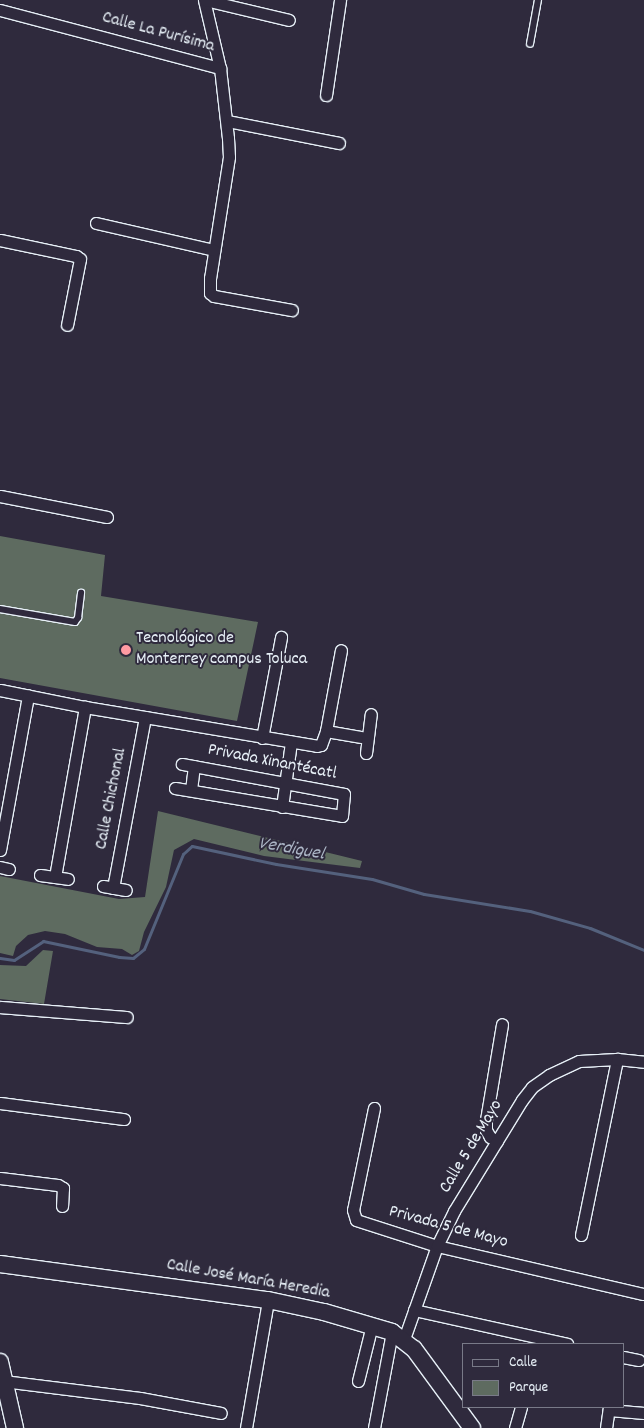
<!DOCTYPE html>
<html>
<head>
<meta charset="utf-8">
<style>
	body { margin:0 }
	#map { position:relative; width:644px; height:1428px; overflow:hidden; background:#2f2a3d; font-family:Dekko,sans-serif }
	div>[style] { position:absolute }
	.green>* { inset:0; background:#5e6b60 }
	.stream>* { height:3px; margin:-1.5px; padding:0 1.5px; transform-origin:1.5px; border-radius:1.5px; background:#54617d }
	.roads { filter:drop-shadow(1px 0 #e8f1f8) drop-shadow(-1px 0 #e8f1f8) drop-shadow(0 1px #e8f1f8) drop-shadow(0 -1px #e8f1f8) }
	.lane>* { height:5.5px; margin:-2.75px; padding:0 2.75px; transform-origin:2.75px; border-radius:2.75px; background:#2f2a3d }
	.street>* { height:11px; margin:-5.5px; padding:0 5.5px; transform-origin:5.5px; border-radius:5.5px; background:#2f2a3d }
	.secondary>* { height:16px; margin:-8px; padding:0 8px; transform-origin:8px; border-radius:8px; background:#2f2a3d }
	.dots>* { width:14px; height:14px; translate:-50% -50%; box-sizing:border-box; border:2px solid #2f2a3d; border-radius:50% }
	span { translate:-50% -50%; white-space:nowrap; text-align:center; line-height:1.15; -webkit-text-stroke:4px #2f2a3d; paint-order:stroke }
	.street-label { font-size:18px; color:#e8f1f8 }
	.poi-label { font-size:18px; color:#e8f1f8 }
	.left { translate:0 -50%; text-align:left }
	.water-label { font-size:19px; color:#adb7c7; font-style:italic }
	.legend { position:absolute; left:462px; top:1343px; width:162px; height:65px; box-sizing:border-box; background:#2f2a3d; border:1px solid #797a88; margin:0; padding:6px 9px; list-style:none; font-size:15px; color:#e8f1f8 }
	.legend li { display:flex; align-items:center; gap:10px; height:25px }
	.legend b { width:25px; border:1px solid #797a88 }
</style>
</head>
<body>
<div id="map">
	<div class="green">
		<i style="clip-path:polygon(0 536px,105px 555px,101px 596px,258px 622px,237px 721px,0 678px)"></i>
		<i style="clip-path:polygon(158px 811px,362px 861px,360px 868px,264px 856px,194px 839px,174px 850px,166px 887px,144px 932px,139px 951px,132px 955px,122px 949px,97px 947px,65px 934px,45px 931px,28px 935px,16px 946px,13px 956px,0 953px,0 876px,119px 899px,145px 897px)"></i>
		<i style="clip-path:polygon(43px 950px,53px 951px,44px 1004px,0 999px,0 965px,26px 966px)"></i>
	</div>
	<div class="stream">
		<i style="left:0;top:958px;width:14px;rotate:8deg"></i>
		<i style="left:14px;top:960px;width:35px;rotate:-33deg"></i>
		<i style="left:43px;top:941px;width:78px;rotate:11.9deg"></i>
		<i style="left:119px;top:957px;width:14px;rotate:4deg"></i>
		<i style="left:133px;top:958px;width:14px;rotate:-39deg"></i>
		<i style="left:144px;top:949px;width:103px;rotate:-67.7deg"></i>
		<i style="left:183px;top:854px;width:12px;rotate:-42deg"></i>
		<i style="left:192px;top:846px;width:86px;rotate:12.1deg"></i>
		<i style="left:276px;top:864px;width:97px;rotate:8.9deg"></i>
		<i style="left:372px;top:879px;width:54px;rotate:16.1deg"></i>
		<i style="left:424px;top:894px;width:107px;rotate:9.1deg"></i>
		<i style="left:530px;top:911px;width:62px;rotate:15.8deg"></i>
		<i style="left:590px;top:928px;width:58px;rotate:22.2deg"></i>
	</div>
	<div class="roads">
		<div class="lane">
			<i style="left:530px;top:44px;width:45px;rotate:-79.7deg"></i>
			<i style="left:0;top:609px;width:76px;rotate:9.8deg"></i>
			<i style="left:75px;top:622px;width:5px;rotate:-53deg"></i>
			<i style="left:78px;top:618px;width:25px;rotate:-83deg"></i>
		</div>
		<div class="street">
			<i style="left:204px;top:0;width:70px;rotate:76.8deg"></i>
			<i style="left:220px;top:68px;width:70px;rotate:83.5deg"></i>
			<i style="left:228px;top:138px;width:19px;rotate:87deg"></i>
			<i style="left:229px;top:157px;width:122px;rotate:98.9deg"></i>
			<i style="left:210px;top:278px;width:15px;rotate:90deg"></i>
			<i style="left:210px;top:293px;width:5px;rotate:37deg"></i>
			<i style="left:214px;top:296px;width:79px;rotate:10.2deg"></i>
			<i style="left:205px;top:0;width:86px;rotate:13.4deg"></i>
			<i style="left:0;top:10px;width:228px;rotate:14.8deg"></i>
			<i style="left:326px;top:95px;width:96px;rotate:-81.6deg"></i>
			<i style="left:227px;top:121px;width:114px;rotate:11.1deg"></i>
			<i style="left:96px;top:223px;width:121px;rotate:12.9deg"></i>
			<i style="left:0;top:240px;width:78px;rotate:11.9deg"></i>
			<i style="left:76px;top:256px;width:5px;rotate:37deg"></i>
			<i style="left:80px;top:259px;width:67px;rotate:101.1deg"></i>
			<i style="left:0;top:496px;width:109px;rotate:11.1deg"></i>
			<i style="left:0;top:690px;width:87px;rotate:11.3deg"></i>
			<i style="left:85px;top:707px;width:235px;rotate:9.5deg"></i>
			<i style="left:317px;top:746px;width:4px;rotate:-14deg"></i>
			<i style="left:321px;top:745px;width:15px;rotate:-70deg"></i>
			<i style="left:326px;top:731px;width:82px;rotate:-79.5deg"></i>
			<i style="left:326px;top:731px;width:42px;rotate:9.7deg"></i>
			<i style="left:262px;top:738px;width:103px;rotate:-79.3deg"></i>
			<i style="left:366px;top:753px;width:39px;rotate:-83deg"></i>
			<i style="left:175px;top:788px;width:169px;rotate:9.5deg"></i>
			<i style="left:342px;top:816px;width:22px;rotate:-85deg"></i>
			<i style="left:344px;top:794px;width:165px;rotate:-169.5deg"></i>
			<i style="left:191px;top:790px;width:24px;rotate:-83deg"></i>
			<i style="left:282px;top:807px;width:66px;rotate:-82.1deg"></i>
			<i style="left:0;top:850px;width:157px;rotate:-79.7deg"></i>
			<i style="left:0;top:867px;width:9px;rotate:13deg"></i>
			<i style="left:40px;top:875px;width:28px;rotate:8deg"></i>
			<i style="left:55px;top:877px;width:173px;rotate:-80deg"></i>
			<i style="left:103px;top:886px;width:23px;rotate:10deg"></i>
			<i style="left:113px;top:888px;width:174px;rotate:-79.4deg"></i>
			<i style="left:0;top:1007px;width:127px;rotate:4.5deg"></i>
			<i style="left:0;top:1103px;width:125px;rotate:7.4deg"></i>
			<i style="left:374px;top:1108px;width:104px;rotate:101.6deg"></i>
			<i style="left:353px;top:1210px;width:10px;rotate:73deg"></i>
			<i style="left:356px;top:1220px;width:85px;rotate:17.8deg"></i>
			<i style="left:437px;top:1246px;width:212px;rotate:13.1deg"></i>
			<i style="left:497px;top:1141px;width:8px;rotate:-150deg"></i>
			<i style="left:490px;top:1137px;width:8px;rotate:-120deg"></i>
			<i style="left:486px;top:1130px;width:10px;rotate:-90deg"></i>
			<i style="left:486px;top:1120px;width:97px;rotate:-80.5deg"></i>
			<i style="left:0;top:1178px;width:58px;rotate:6.9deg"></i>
			<i style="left:58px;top:1185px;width:6px;rotate:31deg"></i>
			<i style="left:63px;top:1188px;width:18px;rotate:93deg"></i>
			<i style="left:581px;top:1235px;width:180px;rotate:-78.4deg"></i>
			<i style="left:414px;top:1310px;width:157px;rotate:12.5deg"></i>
			<i style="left:404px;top:1339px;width:99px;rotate:-70.5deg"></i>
			<i style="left:437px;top:1246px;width:39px;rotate:-64deg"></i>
			<i style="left:454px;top:1211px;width:130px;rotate:-58.5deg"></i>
			<i style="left:522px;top:1100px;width:16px;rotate:-52deg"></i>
			<i style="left:532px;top:1087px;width:21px;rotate:-35deg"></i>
			<i style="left:549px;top:1075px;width:33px;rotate:-25deg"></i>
			<i style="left:579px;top:1061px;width:38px;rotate:-3deg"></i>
			<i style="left:617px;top:1059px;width:27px;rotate:6deg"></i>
			<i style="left:623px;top:1357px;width:16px;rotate:11deg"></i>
			<i style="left:3px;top:1381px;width:138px;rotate:7.1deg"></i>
			<i style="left:140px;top:1398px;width:82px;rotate:10.5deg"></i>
			<i style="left:358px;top:1381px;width:58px;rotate:-76deg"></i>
			<i style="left:609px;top:1410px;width:35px;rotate:5deg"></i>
			<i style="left:246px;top:1428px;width:130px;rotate:-80.2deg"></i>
			<i style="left:374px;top:1428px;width:98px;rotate:-79.4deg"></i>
			<i style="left:515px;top:1428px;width:22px;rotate:-74deg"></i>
			<i style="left:606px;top:1428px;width:21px;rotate:-82deg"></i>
		</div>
		<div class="secondary">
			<i style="left:0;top:1264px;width:270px;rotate:7.7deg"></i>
			<i style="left:268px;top:1300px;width:57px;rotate:12.1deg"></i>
			<i style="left:324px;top:1312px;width:71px;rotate:16.4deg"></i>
			<i style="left:392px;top:1332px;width:28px;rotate:38deg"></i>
			<i style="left:414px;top:1349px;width:98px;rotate:53.7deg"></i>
			<i style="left:0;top:1362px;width:68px;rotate:77.2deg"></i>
		</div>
	</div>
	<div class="dots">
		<i style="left:126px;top:650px;background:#ff9aa2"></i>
	</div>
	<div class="street-label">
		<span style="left:158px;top:33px;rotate:15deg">Calle La Purísima</span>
		<span style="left:272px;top:763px;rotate:11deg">Privada Xinantécatl</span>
		<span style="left:112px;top:799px;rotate:-79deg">Calle Chichonal</span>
		<span style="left:472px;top:1147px;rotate:-59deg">Calle 5 de Mayo</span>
		<span style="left:448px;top:1228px;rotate:15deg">Privada 5 de Mayo</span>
		<span style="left:248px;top:1280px;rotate:10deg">Calle José María Heredia</span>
	</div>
	<div class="poi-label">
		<span class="left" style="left:136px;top:650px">Tecnológico de<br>Monterrey campus Toluca</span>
	</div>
	<div class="water-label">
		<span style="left:291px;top:850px;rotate:10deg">Verdiguel</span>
	</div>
	<ul class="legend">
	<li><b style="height:6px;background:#2f2a3d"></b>Calle</li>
	<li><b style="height:14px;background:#5e6b60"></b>Parque</li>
	</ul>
</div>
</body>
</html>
